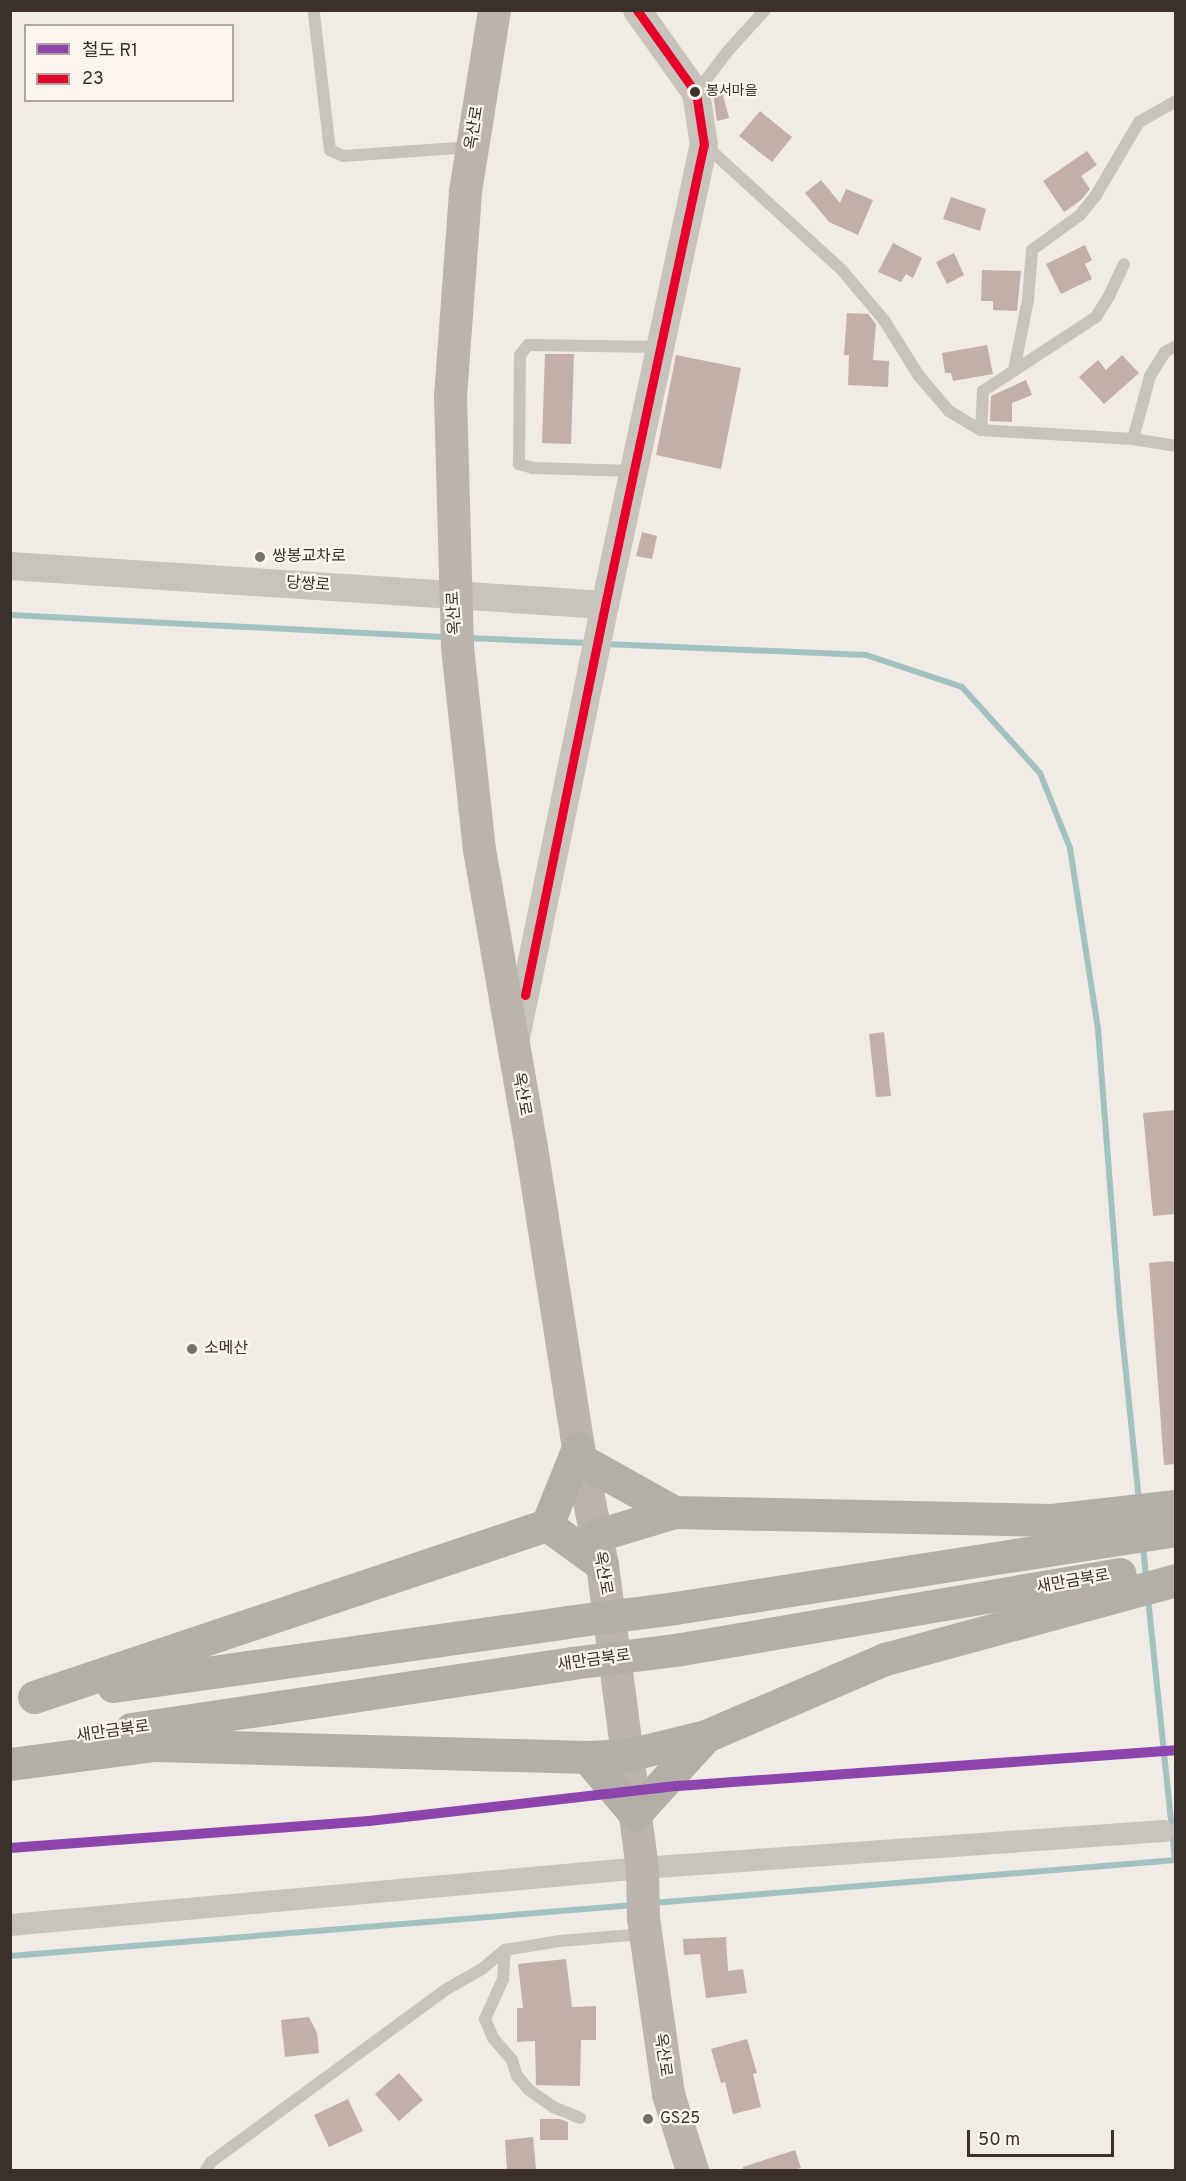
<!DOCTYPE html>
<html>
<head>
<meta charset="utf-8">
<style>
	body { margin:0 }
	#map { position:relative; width:1186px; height:2181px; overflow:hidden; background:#f0ebe5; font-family:Overpass,"Noto Sans KR",sans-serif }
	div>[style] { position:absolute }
	.stream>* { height:6px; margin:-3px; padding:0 3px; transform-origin:3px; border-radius:3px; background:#a1c2c1 }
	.building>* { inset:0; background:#c3afa7 }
	.service>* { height:12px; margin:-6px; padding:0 6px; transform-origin:6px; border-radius:6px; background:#c9c3be }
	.minor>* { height:22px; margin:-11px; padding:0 11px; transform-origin:11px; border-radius:11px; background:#c9c3be }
	.tertiary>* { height:28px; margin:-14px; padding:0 14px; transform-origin:14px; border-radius:14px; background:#c9c3be }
	.secondary>* { height:33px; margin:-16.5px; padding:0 16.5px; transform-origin:16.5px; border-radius:16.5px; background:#bab3ae }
	.trunk>* { height:33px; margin:-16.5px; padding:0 16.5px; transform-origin:16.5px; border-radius:16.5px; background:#b4aea8 }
	.trunk-bridge>* { height:33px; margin:-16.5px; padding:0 16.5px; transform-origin:16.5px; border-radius:16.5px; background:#b4aea8 }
	.bus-1>* { height:9px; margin:-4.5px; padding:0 4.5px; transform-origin:4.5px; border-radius:4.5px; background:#e4002b }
	.rail-1>* { height:10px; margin:-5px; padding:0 5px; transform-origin:5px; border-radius:5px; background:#8e44ad }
	.dots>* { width:16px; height:16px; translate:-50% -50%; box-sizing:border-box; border:3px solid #fbf5ee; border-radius:50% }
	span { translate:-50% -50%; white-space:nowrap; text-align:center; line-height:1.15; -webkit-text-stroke:4.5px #fbf5ee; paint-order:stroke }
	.bus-label { font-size:14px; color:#3b302b }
	.left { translate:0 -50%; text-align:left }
	.street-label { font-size:16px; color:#3b302b }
	.poi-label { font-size:16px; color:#3b302b }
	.frame { position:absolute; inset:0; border:12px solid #3b302b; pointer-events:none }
	.legend { position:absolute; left:24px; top:24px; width:210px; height:78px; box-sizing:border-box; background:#fbf5ee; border:2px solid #aea6a0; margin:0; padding:8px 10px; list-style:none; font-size:18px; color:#3b302b }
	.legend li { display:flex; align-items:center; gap:12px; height:30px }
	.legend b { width:30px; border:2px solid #aea6a0 }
	.scale { position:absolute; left:967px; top:2130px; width:147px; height:27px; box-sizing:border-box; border:3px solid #3b302b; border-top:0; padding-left:8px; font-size:18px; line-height:21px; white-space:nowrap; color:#3b302b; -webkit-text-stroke:4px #fbf5ee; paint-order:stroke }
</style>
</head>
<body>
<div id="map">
	<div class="stream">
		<i style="left:10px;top:615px;width:438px;rotate:2.9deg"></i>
		<i style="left:467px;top:638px;width:121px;rotate:2.4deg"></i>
		<i style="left:604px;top:644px;width:262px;rotate:2.4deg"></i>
		<i style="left:866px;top:655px;width:101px;rotate:18.4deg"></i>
		<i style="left:962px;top:687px;width:116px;rotate:47.8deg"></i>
		<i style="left:1040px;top:773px;width:81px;rotate:68.2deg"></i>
		<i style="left:1070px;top:848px;width:183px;rotate:81.2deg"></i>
		<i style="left:1098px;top:1029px;width:276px;rotate:85.6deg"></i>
		<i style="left:1119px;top:1304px;width:198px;rotate:84.2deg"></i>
		<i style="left:1143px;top:1544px;width:35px;rotate:85deg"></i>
		<i style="left:1148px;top:1598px;width:263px;rotate:84.1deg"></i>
		<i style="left:653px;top:1903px;width:525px;rotate:-4.7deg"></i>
		<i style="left:10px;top:1956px;width:626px;rotate:-4.67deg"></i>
	</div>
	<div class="building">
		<i style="clip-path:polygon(722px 91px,729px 118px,717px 121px,713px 93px)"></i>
		<i style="clip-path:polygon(760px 111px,792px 137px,772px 162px,739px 136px)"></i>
		<i style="clip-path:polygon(1087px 151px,1097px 165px,1081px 176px,1090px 189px,1081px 200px,1064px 212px,1043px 181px)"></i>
		<i style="clip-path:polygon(821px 180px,840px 203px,846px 189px,873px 200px,858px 235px,829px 222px,805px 193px)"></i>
		<i style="clip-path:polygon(951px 197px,986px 209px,980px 231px,943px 219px)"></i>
		<i style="clip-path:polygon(893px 243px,922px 258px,913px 278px,906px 274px,901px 282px,878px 272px)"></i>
		<i style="clip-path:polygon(1085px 245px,1092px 260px,1085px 264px,1092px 279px,1061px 294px,1046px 264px)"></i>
		<i style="clip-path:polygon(954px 253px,964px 275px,947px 284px,936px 262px)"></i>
		<i style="clip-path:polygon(982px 270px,1021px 271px,1017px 311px,993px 310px,993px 301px,981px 301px)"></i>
		<i style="clip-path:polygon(847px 313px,868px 314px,876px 324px,873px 360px,889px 361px,888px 387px,848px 385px,849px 355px,844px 355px)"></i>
		<i style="clip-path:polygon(987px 345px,993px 374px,953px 381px,951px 373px,945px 373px,942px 353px)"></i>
		<i style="clip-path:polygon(545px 354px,574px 354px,571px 444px,542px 443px)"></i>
		<i style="clip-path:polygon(676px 355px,741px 368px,721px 469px,656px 455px)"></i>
		<i style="clip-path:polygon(1122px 355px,1139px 373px,1104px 404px,1079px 377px,1098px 360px,1106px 370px)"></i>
		<i style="clip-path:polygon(1026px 380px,1032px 395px,1012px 403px,1012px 422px,990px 421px,991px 396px)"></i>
		<i style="clip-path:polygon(642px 532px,657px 536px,652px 559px,636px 556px)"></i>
		<i style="clip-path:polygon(884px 1032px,891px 1096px,876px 1097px,869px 1034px)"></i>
		<i style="clip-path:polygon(1176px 1110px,1176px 1214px,1153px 1216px,1143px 1113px)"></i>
		<i style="clip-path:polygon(1169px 1261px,1176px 1262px,1176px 1464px,1164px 1465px,1149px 1263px)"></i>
		<i style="clip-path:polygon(726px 1937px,728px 1971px,743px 1969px,747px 1993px,706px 1998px,700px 1954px,684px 1955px,683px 1939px)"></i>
		<i style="clip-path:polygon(566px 1959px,572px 2007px,596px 2006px,596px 2040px,581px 2040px,580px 2086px,536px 2085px,535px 2041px,517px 2042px,517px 2008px,523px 2008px,518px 1964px)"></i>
		<i style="clip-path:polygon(309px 2017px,317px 2033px,319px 2053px,285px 2057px,281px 2020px)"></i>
		<i style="clip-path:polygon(747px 2039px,757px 2073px,753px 2074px,761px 2107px,733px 2114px,725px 2082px,721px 2083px,711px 2049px)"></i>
		<i style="clip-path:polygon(399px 2073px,423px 2100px,399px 2121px,375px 2094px)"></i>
		<i style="clip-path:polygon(348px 2099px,363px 2131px,329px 2147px,314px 2115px)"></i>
		<i style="clip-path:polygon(540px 2119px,560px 2119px,568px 2122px,568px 2140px,540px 2140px)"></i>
		<i style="clip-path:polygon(533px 2137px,536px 2169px,507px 2170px,505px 2140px)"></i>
		<i style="clip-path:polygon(795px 2150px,801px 2168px,792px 2170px,743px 2170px,743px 2167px)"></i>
	</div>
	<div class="service">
		<i style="left:314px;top:14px;width:137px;rotate:83.3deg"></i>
		<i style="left:330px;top:150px;width:14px;rotate:25deg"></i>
		<i style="left:343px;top:156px;width:129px;rotate:-4deg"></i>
		<i style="left:696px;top:93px;width:51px;rotate:-52.9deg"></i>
		<i style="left:727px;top:52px;width:57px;rotate:-47.9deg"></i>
		<i style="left:705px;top:145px;width:184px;rotate:42.4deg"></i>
		<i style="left:841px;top:269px;width:67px;rotate:49.9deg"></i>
		<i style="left:884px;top:320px;width:66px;rotate:58deg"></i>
		<i style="left:919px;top:376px;width:46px;rotate:49.4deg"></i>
		<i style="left:949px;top:411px;width:37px;rotate:31deg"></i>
		<i style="left:981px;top:430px;width:152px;rotate:3.4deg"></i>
		<i style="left:1133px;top:439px;width:44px;rotate:9.2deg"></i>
		<i style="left:1014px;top:370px;width:71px;rotate:-78.7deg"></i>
		<i style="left:1028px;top:300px;width:50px;rotate:-85.4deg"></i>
		<i style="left:1032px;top:250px;width:59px;rotate:-36.1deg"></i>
		<i style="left:1080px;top:215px;width:26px;rotate:-51deg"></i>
		<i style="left:1096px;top:195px;width:85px;rotate:-59.5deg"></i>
		<i style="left:1139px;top:122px;width:43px;rotate:-29.6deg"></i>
		<i style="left:981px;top:430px;width:39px;rotate:-87deg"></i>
		<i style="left:983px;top:391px;width:135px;rotate:-33.2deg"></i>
		<i style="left:1096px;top:317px;width:25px;rotate:-58deg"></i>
		<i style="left:1109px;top:296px;width:35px;rotate:-65deg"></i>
		<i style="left:1133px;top:439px;width:65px;rotate:-74.9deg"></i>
		<i style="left:1150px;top:376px;width:28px;rotate:-58deg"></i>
		<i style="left:1165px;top:352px;width:13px;rotate:-29deg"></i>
		<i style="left:633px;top:471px;width:100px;rotate:-178.3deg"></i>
		<i style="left:533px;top:468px;width:15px;rotate:-164deg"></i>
		<i style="left:519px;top:464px;width:109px;rotate:-89.5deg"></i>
		<i style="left:520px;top:355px;width:13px;rotate:-51deg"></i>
		<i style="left:528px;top:345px;width:131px;rotate:0.9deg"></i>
		<i style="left:505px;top:1950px;width:29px;rotate:94deg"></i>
		<i style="left:503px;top:1979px;width:44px;rotate:114.2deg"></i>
		<i style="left:485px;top:2019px;width:21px;rotate:67deg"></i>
		<i style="left:493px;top:2038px;width:29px;rotate:49deg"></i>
		<i style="left:512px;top:2060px;width:17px;rotate:73deg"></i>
		<i style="left:517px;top:2076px;width:18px;rotate:49deg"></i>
		<i style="left:529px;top:2090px;width:29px;rotate:35deg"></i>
		<i style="left:553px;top:2107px;width:29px;rotate:22deg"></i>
		<i style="left:206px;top:2170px;width:9px;rotate:-58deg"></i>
		<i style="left:211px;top:2162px;width:290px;rotate:-36.3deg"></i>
		<i style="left:445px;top:1990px;width:43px;rotate:-29.6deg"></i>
		<i style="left:482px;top:1969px;width:30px;rotate:-40deg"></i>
		<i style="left:505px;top:1950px;width:56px;rotate:-9.3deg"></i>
		<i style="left:560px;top:1941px;width:83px;rotate:-4.8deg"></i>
	</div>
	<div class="minor">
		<i style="left:10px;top:1925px;width:635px;rotate:-5.15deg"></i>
		<i style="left:642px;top:1868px;width:523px;rotate:-4.05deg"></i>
	</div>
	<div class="tertiary">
		<i style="left:10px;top:566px;width:596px;rotate:3.75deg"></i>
		<i style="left:515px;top:1043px;width:447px;rotate:-78.4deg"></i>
		<i style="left:605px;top:605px;width:471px;rotate:-77.9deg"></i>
		<i style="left:704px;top:145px;width:53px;rotate:-98.7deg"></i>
		<i style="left:696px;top:93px;width:102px;rotate:-125.4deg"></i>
	</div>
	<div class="secondary">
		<i style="left:494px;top:10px;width:184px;rotate:99.1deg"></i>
		<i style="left:465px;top:192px;width:205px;rotate:94.2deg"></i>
		<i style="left:450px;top:396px;width:251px;rotate:88.4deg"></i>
		<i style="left:457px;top:647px;width:203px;rotate:83.8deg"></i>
		<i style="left:479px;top:849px;width:303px;rotate:80.1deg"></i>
		<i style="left:531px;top:1147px;width:305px;rotate:81.1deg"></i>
		<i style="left:578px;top:1448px;width:119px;rotate:78.4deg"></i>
		<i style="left:602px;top:1565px;width:306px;rotate:82.5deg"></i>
		<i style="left:642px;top:1868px;width:50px;rotate:88.9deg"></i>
		<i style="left:643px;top:1918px;width:178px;rotate:81.9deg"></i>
		<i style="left:668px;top:2094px;width:80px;rotate:72.5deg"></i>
	</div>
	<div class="trunk">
		<i style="left:581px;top:1460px;width:107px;rotate:29.2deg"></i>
		<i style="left:674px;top:1512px;width:377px;rotate:1.2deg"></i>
		<i style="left:1051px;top:1520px;width:126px;rotate:-6.4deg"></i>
		<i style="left:547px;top:1525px;width:68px;rotate:36deg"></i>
		<i style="left:595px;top:1536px;width:83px;rotate:-16.9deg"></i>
		<i style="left:675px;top:1608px;width:507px;rotate:-8.85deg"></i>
		<i style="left:681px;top:1649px;width:445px;rotate:-9.7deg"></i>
		<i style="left:113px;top:1686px;width:457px;rotate:-8deg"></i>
		<i style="left:34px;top:1697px;width:541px;rotate:-18.54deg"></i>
		<i style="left:547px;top:1525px;width:83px;rotate:-68.1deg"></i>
		<i style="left:131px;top:1729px;width:446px;rotate:-8.5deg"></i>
		<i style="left:587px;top:1757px;width:75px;rotate:49.9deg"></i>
		<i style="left:635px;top:1814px;width:105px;rotate:-47.7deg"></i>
		<i style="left:706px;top:1736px;width:195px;rotate:-23.3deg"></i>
		<i style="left:885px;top:1659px;width:302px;rotate:-15.2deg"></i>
		<i style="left:10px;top:1764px;width:146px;rotate:-7.5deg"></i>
		<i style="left:155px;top:1745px;width:432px;rotate:1.6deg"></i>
		<i style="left:587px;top:1757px;width:41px;rotate:-2.8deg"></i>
		<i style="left:628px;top:1755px;width:80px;rotate:-13.7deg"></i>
	</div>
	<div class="trunk-bridge">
		<i style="left:566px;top:1622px;width:110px;rotate:-7.3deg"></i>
		<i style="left:572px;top:1663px;width:110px;rotate:-7.3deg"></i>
	</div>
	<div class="bus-1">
		<i style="left:525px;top:995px;width:398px;rotate:-78.4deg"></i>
		<i style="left:605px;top:605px;width:471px;rotate:-77.9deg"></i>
		<i style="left:704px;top:145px;width:53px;rotate:-98.7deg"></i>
		<i style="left:696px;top:93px;width:102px;rotate:-125.4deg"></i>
	</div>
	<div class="rail-1">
		<i style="left:10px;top:1848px;width:360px;rotate:-4.3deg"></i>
		<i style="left:369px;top:1821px;width:311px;rotate:-6.5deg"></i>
		<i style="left:678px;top:1786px;width:499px;rotate:-4.1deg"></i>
	</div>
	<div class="dots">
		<i style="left:695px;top:92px;background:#3b302b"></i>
		<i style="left:260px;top:557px;background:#7a716c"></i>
		<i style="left:192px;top:1349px;background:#7a716c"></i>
		<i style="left:648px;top:2119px;background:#7a716c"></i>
	</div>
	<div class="bus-label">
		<span class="left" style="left:706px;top:92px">봉서마을</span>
	</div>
	<div class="street-label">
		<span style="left:475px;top:128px;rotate:-81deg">옥산로</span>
		<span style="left:308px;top:585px;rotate:4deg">당쌍로</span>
		<span style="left:455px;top:613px;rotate:-93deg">옥산로</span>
		<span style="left:521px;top:1094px;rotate:80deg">옥산로</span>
		<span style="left:602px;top:1573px;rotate:80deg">옥산로</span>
		<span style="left:1073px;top:1582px;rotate:-10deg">새만금북로</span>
		<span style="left:594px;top:1661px;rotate:-8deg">새만금북로</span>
		<span style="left:113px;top:1732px;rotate:-8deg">새만금북로</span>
		<span style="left:662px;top:2055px;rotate:82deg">옥산로</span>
	</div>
	<div class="poi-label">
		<span class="left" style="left:272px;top:557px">쌍봉교차로</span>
		<span class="left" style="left:204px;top:1349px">소메산</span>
		<span class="left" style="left:660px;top:2119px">GS25</span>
	</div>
	<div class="frame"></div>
	<ul class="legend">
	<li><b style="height:8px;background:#8e44ad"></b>철도 R1</li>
	<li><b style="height:8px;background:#e4002b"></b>23</li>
	</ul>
	<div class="scale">50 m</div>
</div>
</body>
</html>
